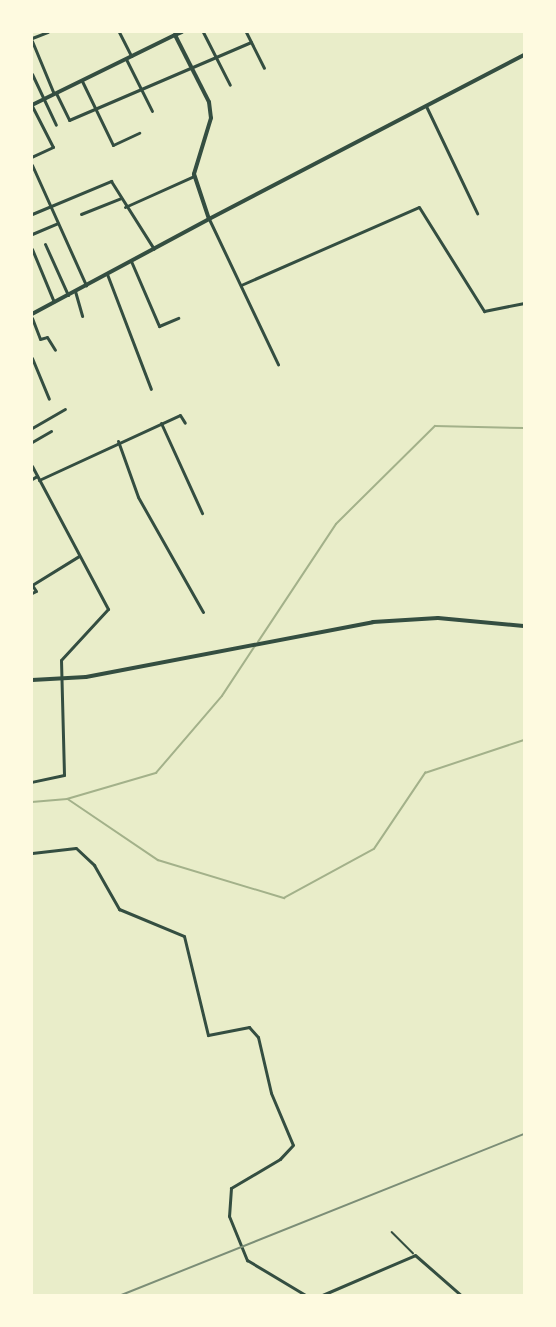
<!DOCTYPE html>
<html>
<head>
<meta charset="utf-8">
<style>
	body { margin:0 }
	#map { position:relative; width:556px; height:1327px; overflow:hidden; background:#e9edc9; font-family:"Public Sans",sans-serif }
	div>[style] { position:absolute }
	.stream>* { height:1.5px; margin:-0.75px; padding:0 0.75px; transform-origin:0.75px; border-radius:0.75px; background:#a3b18a }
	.path>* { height:1.5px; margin:-0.75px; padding:0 0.75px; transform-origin:0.75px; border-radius:0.75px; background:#344e41 }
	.minor>* { height:3px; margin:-1.5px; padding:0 1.5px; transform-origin:1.5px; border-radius:1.5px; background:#344e41 }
	.tertiary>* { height:4px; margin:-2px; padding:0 2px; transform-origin:2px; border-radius:2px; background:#344e41 }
	.secondary>* { height:4px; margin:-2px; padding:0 2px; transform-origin:2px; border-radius:2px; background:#344e41 }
	.rail>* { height:1.5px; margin:-0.75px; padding:0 0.75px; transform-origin:0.75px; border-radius:0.75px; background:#7c8e77 }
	span { translate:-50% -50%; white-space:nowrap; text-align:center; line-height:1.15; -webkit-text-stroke:4.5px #fefae0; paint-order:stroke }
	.frame { position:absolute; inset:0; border:33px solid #fefae0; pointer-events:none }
</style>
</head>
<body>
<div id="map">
	<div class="stream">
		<i style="left:258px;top:642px;width:141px;rotate:-56.5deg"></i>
		<i style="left:336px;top:524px;width:139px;rotate:-44.7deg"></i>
		<i style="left:435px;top:426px;width:89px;rotate:1.3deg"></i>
		<i style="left:68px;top:799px;width:109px;rotate:34.1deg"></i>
		<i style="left:158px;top:860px;width:132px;rotate:16.8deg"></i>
		<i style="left:284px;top:898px;width:102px;rotate:-28.6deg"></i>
		<i style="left:374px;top:849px;width:92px;rotate:-56.1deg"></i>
		<i style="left:425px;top:773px;width:104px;rotate:-18.4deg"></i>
		<i style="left:32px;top:802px;width:35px;rotate:-5deg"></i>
		<i style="left:67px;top:799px;width:93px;rotate:-16.3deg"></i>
		<i style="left:156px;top:773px;width:101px;rotate:-49.4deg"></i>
		<i style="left:222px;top:696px;width:60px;rotate:-56.6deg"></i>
	</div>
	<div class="path">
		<i style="left:392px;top:1232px;width:30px;rotate:45deg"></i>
	</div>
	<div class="minor">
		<i style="left:119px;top:32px;width:27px;rotate:63deg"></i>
		<i style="left:203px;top:32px;width:59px;rotate:63deg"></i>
		<i style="left:246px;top:32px;width:40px;rotate:63.4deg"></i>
		<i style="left:32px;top:38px;width:17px;rotate:-21deg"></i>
		<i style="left:32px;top:41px;width:57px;rotate:67.5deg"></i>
		<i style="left:126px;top:59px;width:58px;rotate:63.4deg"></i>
		<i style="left:32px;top:74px;width:56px;rotate:64.8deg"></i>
		<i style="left:82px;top:81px;width:71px;rotate:64.2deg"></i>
		<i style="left:113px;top:145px;width:29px;rotate:-25deg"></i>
		<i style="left:56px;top:93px;width:30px;rotate:64deg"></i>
		<i style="left:69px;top:120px;width:198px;rotate:-23.2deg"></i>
		<i style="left:32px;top:106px;width:46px;rotate:62.9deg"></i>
		<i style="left:53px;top:147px;width:23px;rotate:155deg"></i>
		<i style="left:426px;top:106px;width:119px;rotate:64.5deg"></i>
		<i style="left:32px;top:165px;width:132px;rotate:65.8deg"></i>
		<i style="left:125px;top:207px;width:76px;rotate:-24.2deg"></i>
		<i style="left:32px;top:214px;width:86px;rotate:-22.7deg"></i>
		<i style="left:111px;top:181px;width:80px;rotate:57.7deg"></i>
		<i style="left:81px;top:214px;width:43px;rotate:-21.8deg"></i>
		<i style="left:209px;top:219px;width:161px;rotate:64.6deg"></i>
		<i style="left:32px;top:234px;width:28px;rotate:-23deg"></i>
		<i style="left:45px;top:244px;width:56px;rotate:65.7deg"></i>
		<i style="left:32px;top:249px;width:57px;rotate:67.5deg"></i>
		<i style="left:131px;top:261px;width:71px;rotate:66.7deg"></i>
		<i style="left:159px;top:326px;width:21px;rotate:-23deg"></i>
		<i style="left:107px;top:274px;width:123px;rotate:69.1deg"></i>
		<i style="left:241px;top:285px;width:194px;rotate:-23.7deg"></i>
		<i style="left:419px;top:207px;width:123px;rotate:58deg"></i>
		<i style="left:484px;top:311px;width:41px;rotate:-11.3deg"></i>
		<i style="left:75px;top:291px;width:26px;rotate:74deg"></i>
		<i style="left:32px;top:318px;width:22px;rotate:69deg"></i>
		<i style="left:40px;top:339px;width:7px;rotate:-16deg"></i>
		<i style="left:47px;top:337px;width:15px;rotate:58deg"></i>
		<i style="left:32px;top:358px;width:44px;rotate:67.5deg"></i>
		<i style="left:161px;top:423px;width:99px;rotate:65.5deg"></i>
		<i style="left:32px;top:428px;width:38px;rotate:-30deg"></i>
		<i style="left:118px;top:441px;width:59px;rotate:70.3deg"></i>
		<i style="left:138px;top:497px;width:132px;rotate:60.5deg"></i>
		<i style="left:32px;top:442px;width:22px;rotate:-30deg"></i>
		<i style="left:32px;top:466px;width:162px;rotate:62deg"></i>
		<i style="left:108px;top:609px;width:69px;rotate:132.7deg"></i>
		<i style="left:61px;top:660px;width:115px;rotate:88.5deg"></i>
		<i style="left:64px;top:775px;width:33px;rotate:168deg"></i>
		<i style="left:32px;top:479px;width:6px;rotate:-31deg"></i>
		<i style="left:39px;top:480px;width:155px;rotate:-24.7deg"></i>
		<i style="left:180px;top:415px;width:9px;rotate:58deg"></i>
		<i style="left:32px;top:593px;width:4px;rotate:-27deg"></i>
		<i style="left:36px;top:591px;width:7px;rotate:-124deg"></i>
		<i style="left:32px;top:585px;width:55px;rotate:-31.7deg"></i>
		<i style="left:32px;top:853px;width:44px;rotate:-6.5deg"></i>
		<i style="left:76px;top:848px;width:25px;rotate:43deg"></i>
		<i style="left:94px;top:865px;width:51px;rotate:60.4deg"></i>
		<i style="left:119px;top:909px;width:70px;rotate:22.6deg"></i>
		<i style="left:184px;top:936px;width:102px;rotate:76.4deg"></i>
		<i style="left:208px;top:1035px;width:42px;rotate:-11deg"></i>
		<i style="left:249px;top:1027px;width:13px;rotate:48deg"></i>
		<i style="left:258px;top:1037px;width:57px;rotate:76.9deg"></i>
		<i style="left:271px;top:1093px;width:56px;rotate:67.1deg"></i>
		<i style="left:293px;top:1145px;width:19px;rotate:133deg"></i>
		<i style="left:280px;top:1159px;width:57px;rotate:149.4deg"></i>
		<i style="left:231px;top:1188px;width:28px;rotate:94deg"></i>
		<i style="left:229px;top:1216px;width:48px;rotate:67.8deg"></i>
		<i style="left:247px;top:1260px;width:70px;rotate:31deg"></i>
		<i style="left:320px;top:1296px;width:103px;rotate:-23.3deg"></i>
		<i style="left:415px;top:1255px;width:62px;rotate:41.1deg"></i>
	</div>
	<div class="tertiary">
		<i style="left:32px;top:105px;width:159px;rotate:-26.1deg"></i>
		<i style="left:32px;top:314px;width:201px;rotate:-28.2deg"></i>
	</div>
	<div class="secondary">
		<i style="left:182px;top:32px;width:8px;rotate:157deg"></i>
		<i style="left:175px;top:35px;width:75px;rotate:63.1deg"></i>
		<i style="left:209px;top:102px;width:16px;rotate:83deg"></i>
		<i style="left:211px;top:118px;width:59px;rotate:106.9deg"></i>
		<i style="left:194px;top:174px;width:47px;rotate:71.6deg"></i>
		<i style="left:209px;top:219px;width:355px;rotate:-27.5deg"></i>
		<i style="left:32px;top:680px;width:54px;rotate:-3.2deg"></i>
		<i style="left:86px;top:677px;width:292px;rotate:-10.8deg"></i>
		<i style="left:373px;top:622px;width:65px;rotate:-3.5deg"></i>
		<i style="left:438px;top:618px;width:86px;rotate:5.3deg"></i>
	</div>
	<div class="rail">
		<i style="left:119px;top:1296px;width:436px;rotate:-21.8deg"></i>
	</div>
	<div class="frame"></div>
</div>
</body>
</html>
